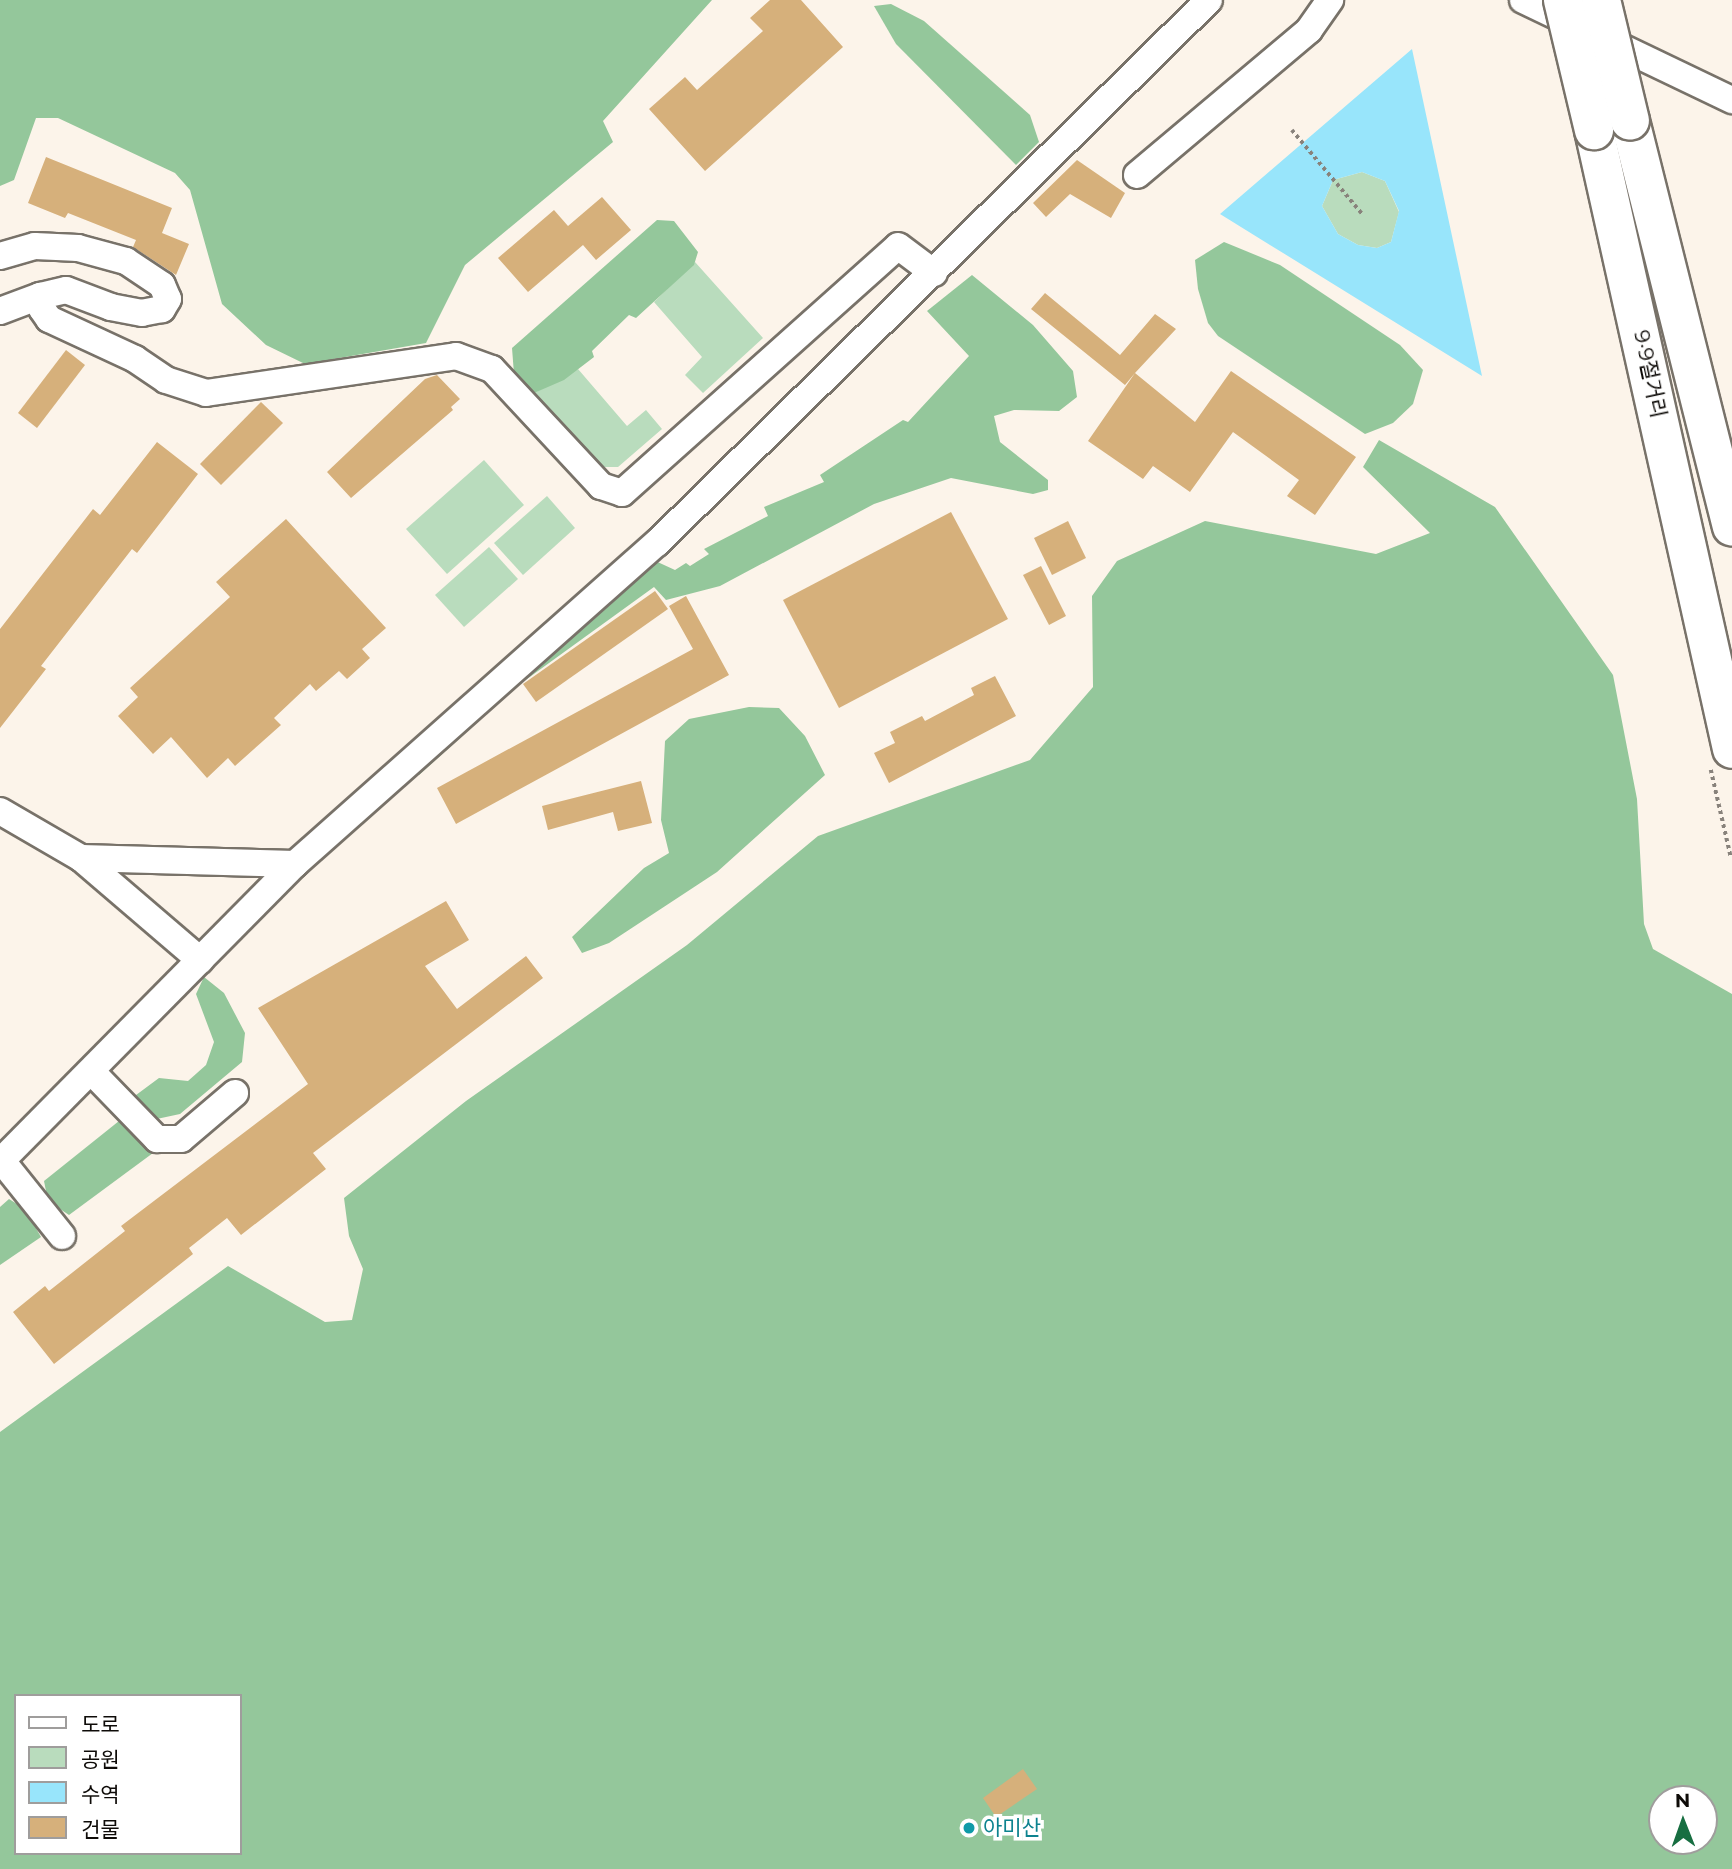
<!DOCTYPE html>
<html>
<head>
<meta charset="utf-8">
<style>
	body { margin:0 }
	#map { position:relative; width:1732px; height:1869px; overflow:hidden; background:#fcf4ea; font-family:Montserrat,"Noto Sans KR",sans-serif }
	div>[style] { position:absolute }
	.green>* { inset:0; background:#b9dcbd }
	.forest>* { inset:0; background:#94c79b }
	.water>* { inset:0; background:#98e5fb }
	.building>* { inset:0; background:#d6b07b }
	.path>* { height:3.5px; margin-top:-1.75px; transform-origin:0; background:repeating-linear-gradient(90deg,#88827b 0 3.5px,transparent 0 7px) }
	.roads { filter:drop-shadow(2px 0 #787269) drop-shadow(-2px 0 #787269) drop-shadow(0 2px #787269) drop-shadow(0 -2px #787269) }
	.minor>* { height:26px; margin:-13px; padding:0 13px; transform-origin:13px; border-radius:13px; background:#fff }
	.highway>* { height:38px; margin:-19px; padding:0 19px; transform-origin:19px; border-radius:19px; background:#fff }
	.bridges { filter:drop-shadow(2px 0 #787269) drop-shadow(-2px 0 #787269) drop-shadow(0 2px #787269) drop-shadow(0 -2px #787269) }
	.highway-bridge>* { height:38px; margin:-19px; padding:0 19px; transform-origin:19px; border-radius:19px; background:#fff }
	.dots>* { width:19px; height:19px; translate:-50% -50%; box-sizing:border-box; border:4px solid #fff; border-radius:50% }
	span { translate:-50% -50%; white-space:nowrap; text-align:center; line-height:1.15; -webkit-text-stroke:7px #fff; paint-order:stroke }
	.street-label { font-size:21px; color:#0e0b08 }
	.culture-label { font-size:21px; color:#0d838f }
	.left { translate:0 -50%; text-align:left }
	.legend { position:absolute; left:14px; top:1694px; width:228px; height:161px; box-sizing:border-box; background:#fff; border:2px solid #9f9d9c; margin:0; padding:9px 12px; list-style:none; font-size:21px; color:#0e0b08 }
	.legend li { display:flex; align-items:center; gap:14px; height:35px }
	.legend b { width:35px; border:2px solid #9f9d9c }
	.north { position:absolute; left:1648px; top:1785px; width:70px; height:70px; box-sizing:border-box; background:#fff; border:2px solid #9f9d9c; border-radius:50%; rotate:359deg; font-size:19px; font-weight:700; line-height:28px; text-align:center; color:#0e0b08 }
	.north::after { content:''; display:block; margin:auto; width:24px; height:32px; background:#176e41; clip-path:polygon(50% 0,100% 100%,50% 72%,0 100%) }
</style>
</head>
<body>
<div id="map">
	<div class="green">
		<i style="clip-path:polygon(1362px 172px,1385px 181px,1399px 212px,1391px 242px,1377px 248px,1358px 245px,1338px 234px,1322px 206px,1333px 180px)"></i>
		<i style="clip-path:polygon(695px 262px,763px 338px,703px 393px,685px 375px,702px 357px,654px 302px)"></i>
		<i style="clip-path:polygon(578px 369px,627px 426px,646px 410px,662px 429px,618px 467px,600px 467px,534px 393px)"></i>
		<i style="clip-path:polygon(484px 460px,524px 505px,447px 574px,406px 529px)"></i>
		<i style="clip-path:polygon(547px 496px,575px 528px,523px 575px,494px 543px)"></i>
		<i style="clip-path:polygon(489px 547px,518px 579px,464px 627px,435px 595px)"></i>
	</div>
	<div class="forest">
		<i style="clip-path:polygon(0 0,712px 0,603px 121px,613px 142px,465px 265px,426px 343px,305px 364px,266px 345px,222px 304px,190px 190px,175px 173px,58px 118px,36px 118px,14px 180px,0 186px)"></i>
		<i style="clip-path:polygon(891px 4px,924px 21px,1030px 115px,1039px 142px,1016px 165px,896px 44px,874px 6px)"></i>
		<i style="clip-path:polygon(657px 220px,674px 221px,698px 252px,694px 265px,636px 318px,629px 315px,592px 351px,594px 357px,564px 380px,534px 393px,514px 374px,512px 348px)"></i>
		<i style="clip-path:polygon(1224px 242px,1280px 265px,1400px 345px,1423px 370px,1413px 404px,1393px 423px,1365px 434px,1218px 336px,1208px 323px,1198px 289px,1195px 260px)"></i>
		<i style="clip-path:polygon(972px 275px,1033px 325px,1073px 371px,1077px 397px,1059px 411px,1014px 410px,994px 416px,1000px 442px,1048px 480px,1048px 490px,1033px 494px,951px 478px,874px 504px,720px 586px,666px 600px,654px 587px,520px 684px,419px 775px,415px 767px,651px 559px,675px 570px,686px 563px,690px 566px,709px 554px,704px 549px,768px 516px,764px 507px,824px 482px,820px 475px,903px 420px,908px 422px,969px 356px,927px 311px)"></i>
		<i style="clip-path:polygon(evenodd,1379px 440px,1495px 507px,1613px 675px,1637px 799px,1644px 924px,1653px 949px,1732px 994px,1732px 1869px,0 1869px,0 1432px,228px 1266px,325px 1322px,352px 1320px,363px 1269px,349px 1236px,344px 1198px,466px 1101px,687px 945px,818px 836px,1030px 760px,1093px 687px,1092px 596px,1117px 561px,1205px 521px,1376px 554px,1430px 533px,1363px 467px,1379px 440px,16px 1696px,240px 1696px,240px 1853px,16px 1853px,16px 1696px,1379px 440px,1662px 1799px,1704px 1799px,1704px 1841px,1662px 1841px,1662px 1799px)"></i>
		<i style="clip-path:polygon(749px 707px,779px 708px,805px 736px,825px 775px,717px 872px,609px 943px,582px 953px,572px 937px,644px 868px,669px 853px,661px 820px,665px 741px,689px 719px)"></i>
		<i style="clip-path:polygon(204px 977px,224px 993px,245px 1033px,242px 1062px,180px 1114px,152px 1120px,132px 1098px,159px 1078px,188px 1081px,206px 1065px,214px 1042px,196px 994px)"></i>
		<i style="clip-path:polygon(124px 1117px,153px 1153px,69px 1215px,48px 1201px,44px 1181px)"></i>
		<i style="clip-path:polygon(9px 1199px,25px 1209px,41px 1237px,0 1265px,0 1207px)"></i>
	</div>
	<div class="water">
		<i style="clip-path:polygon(evenodd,1412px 49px,1482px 376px,1220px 214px,1412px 49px,1362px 172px,1385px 181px,1399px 211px,1391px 242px,1377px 248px,1358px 245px,1338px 234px,1322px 206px,1333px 180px,1362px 172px)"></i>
	</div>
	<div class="building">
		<i style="clip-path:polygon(770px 0,801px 0,843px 47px,705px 171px,649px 109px,685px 77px,697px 90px,763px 31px,750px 18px)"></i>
		<i style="clip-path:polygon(46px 157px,172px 208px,162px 233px,189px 244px,176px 275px,133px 247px,136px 240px,68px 213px,65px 218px,28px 203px)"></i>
		<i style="clip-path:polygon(1077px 160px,1125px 193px,1111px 218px,1070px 194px,1046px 217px,1033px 203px)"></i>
		<i style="clip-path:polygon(602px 197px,631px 230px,596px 260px,583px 245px,528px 292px,498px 258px,554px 210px,568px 226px)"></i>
		<i style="clip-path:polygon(1045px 293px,1120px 355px,1155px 314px,1176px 329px,1135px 373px,1195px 422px,1231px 371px,1356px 457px,1315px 515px,1287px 496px,1299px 480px,1233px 432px,1190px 492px,1153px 466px,1143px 479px,1088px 441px,1135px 373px,1125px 385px,1031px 309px)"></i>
		<i style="clip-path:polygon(66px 350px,85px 365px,37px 428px,18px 413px)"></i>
		<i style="clip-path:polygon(437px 375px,460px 399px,451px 407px,453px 410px,351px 498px,327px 472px,425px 379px)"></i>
		<i style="clip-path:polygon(261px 402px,283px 423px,221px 485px,200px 464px)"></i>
		<i style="clip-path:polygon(157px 442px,198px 474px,137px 553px,132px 549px,41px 666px,46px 669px,0 728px,0 629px,93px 509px,100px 515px)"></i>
		<i style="clip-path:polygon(951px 512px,1008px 619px,839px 708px,783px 600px)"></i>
		<i style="clip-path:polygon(286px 519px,386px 628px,362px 649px,370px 658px,347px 679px,339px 671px,316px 691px,310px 684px,274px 718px,281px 725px,235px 766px,228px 758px,207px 778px,171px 737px,153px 754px,118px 716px,138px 697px,130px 688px,230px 597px,216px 582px)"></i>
		<i style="clip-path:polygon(1068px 521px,1086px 558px,1052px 575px,1034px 538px)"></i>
		<i style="clip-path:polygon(1041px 566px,1066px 616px,1049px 625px,1023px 575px)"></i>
		<i style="clip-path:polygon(655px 591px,668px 609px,536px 702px,523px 684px)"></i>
		<i style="clip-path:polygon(686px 596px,729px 675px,456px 824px,437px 788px,693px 649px,669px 606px)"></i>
		<i style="clip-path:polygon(995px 676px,1016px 716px,889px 783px,874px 753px,895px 743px,890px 732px,922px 716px,925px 721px,974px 695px,971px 688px)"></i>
		<i style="clip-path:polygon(641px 781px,652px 823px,618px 831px,613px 812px,548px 830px,542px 806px)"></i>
		<i style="clip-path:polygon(446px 901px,469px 940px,425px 966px,457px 1009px,526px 956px,543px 978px,313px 1153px,326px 1169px,241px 1235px,227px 1218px,189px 1248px,193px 1254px,54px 1364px,13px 1312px,45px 1286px,49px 1291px,125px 1231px,121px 1226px,308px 1084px,258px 1008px)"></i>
		<i style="clip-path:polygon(1023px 1769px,1037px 1789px,996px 1817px,983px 1798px)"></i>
	</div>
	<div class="path">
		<i style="left:1292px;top:130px;width:111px;rotate:50.1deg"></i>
		<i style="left:1711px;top:770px;width:89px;rotate:77.1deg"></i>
	</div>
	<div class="roads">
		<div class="minor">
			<i style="left:1523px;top:0;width:232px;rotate:25.6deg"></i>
			<i style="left:1137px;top:175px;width:225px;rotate:-40.1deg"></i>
			<i style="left:1309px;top:30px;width:37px;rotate:-55deg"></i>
			<i style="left:0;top:256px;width:36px;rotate:-16deg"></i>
			<i style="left:35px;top:246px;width:43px;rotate:2.7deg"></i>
			<i style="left:78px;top:248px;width:50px;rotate:15.2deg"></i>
			<i style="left:126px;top:261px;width:43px;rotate:33.7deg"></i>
			<i style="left:162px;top:285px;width:15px;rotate:67deg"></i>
			<i style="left:168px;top:299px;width:12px;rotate:121deg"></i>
			<i style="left:162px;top:309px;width:20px;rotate:169deg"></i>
			<i style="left:142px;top:313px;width:32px;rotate:-169deg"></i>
			<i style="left:111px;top:307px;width:48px;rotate:-159.3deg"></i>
			<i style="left:66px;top:290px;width:27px;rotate:167deg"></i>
			<i style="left:40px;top:296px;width:13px;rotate:81deg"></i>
			<i style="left:42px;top:309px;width:12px;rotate:55deg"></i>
			<i style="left:49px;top:319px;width:95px;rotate:24.9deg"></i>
			<i style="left:135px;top:359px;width:37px;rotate:34deg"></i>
			<i style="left:166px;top:380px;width:42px;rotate:18deg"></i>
			<i style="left:206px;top:393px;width:253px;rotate:-8.4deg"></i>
			<i style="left:456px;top:356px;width:38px;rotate:20deg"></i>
			<i style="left:492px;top:369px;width:160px;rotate:47deg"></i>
			<i style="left:601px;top:486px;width:22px;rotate:18deg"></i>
			<i style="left:622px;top:493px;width:370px;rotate:-41.8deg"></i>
			<i style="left:898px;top:246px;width:45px;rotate:36.9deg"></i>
			<i style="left:0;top:311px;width:43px;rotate:-20.6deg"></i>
			<i style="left:0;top:811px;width:94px;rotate:30.1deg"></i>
			<i style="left:81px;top:858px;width:214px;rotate:1.6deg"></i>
			<i style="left:81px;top:858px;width:157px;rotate:40.6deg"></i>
			<i style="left:91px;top:1071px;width:95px;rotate:45.9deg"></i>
			<i style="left:157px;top:1139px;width:24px"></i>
			<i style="left:181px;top:1139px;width:71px;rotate:-40.4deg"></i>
			<i style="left:2px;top:1161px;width:96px;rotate:51.3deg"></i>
			<i style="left:0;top:1162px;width:419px;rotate:-45.3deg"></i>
			<i style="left:295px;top:864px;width:484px;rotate:-41.6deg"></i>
			<i style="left:657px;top:543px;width:774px;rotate:-44.53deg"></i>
		</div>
		<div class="highway">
			<i style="left:1630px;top:121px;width:418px;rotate:75.9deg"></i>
			<i style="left:1594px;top:130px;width:634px;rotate:77.43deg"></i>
		</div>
	</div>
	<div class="bridges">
		<div class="highway-bridge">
			<i style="left:1563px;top:0;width:134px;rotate:76.6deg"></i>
			<i style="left:1601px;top:0;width:124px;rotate:76.5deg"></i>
		</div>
	</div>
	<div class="dots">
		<i style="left:969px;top:1828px;background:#0f9aa8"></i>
	</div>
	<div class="street-label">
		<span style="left:1650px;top:374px;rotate:78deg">9·9절거리</span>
	</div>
	<div class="culture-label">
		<span class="left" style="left:983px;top:1828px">아미산</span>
	</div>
	<ul class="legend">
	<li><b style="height:9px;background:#fff"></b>도로</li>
	<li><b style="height:19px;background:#b9dcbd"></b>공원</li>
	<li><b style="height:19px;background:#98e5fb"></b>수역</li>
	<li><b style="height:19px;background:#d6b07b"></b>건물</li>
	</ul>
	<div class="north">N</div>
</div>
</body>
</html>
